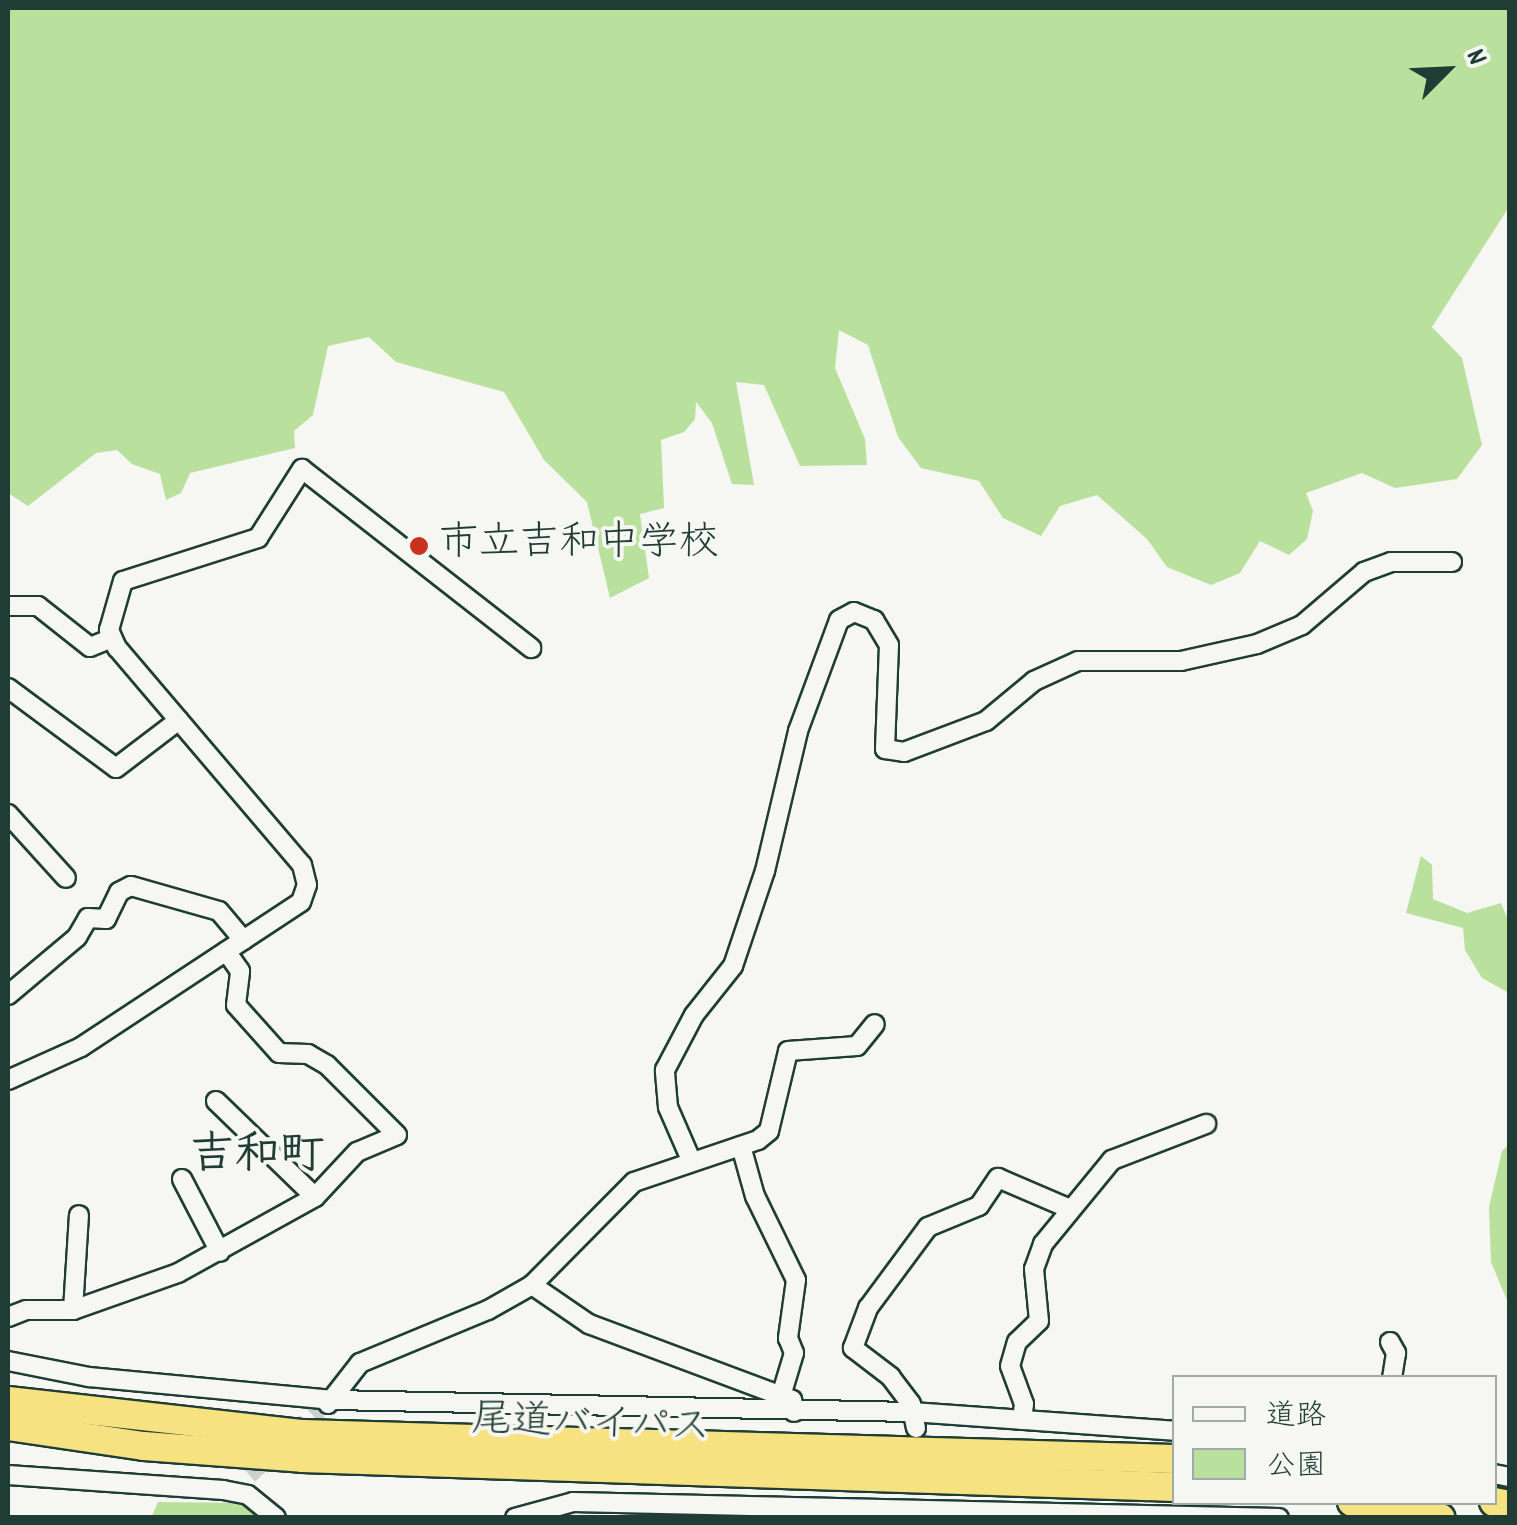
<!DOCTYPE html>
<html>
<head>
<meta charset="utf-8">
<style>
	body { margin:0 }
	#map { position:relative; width:1517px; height:1525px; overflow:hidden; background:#f6f6f2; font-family:Dekko,"Klee One",sans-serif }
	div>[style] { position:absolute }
	.green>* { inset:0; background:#b9e19d }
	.minor-tunnel>* { height:18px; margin-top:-9px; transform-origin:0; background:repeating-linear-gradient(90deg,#cbd1cc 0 18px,transparent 0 27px) }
	.roads { filter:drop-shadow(2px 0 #1f3d34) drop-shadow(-2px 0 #1f3d34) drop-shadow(0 2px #1f3d34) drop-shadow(0 -2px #1f3d34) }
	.minor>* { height:18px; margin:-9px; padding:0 9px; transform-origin:9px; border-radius:9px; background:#f6f6f2 }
	.highway>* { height:28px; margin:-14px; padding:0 14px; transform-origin:14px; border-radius:14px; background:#f7e281 }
	.dots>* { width:28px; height:28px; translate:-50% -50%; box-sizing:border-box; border:5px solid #f6f6f2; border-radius:50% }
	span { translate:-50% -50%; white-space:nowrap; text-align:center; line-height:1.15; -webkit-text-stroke:8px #f6f6f2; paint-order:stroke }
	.poi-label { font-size:40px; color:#1f3d34 }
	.left { translate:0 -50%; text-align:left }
	.street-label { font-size:40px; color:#1f3d34 }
	.quarter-label { font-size:45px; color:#1f3d34; font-weight:700 }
	.frame { position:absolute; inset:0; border:10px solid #1f3d34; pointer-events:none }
	.legend { position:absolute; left:1172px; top:1375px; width:325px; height:130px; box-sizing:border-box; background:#f6f6f2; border:2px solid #a0aca6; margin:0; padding:12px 18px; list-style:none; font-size:30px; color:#1f3d34 }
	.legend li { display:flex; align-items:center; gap:20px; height:50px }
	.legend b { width:50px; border:2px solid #a0aca6 }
	.north { position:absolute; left:1397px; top:20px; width:100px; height:100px; -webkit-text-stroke:8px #f6f6f2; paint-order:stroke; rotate:66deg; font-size:28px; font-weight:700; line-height:40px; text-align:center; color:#1f3d34 }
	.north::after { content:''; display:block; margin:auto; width:35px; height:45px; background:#1f3d34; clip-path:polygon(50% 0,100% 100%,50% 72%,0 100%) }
</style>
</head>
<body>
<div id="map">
	<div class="green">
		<i style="clip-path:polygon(8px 8px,1509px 8px,1509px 207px,1432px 327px,1462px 358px,1482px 445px,1457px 479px,1395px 488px,1362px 473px,1306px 493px,1313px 511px,1307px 539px,1289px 555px,1260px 541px,1240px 573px,1211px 585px,1167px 567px,1147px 539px,1097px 495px,1060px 506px,1041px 536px,1003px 518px,979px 481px,921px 468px,898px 437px,868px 345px,839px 330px,835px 368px,865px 439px,867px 465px,800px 466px,764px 385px,736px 382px,754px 485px,732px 484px,712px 423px,696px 402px,695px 419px,684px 432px,661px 440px,664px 508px,640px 514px,649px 578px,610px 598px,587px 502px,544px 460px,504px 392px,396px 362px,369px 337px,328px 346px,313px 415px,294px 431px,295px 448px,190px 473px,181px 493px,166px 500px,160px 474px,132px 464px,117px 450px,96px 453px,28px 506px,8px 493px)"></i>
		<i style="clip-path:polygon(1421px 856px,1432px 865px,1433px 899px,1467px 913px,1501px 903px,1509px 922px,1509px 993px,1482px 978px,1465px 950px,1463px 928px,1406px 913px)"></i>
		<i style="clip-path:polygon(1509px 1144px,1509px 1305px,1491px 1262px,1489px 1207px,1502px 1151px)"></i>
		<i style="clip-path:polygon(158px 1502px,248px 1503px,270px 1518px,151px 1518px)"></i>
	</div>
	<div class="minor-tunnel">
		<i style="left:293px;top:1434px;width:35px;rotate:-43deg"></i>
		<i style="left:249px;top:1475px;width:34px;rotate:-43deg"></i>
	</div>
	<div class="roads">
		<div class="minor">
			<i style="left:8px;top:606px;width:30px"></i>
			<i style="left:38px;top:606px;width:66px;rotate:38.3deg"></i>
			<i style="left:90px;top:647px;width:24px;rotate:-22deg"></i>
			<i style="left:8px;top:688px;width:134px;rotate:36.5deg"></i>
			<i style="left:116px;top:768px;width:79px;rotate:-37.3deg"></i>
			<i style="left:8px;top:814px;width:86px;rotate:47.8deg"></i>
			<i style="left:8px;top:995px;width:90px;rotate:-40deg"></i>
			<i style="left:77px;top:937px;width:22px;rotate:-60deg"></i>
			<i style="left:88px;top:918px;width:18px;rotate:3deg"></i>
			<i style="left:106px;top:919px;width:30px;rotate:-64deg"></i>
			<i style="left:119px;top:892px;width:13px;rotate:-27deg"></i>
			<i style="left:131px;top:886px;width:91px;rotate:15.9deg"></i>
			<i style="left:219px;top:911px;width:38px;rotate:50deg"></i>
			<i style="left:8px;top:1080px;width:80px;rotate:-24.3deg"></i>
			<i style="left:81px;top:1047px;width:263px;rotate:-33.4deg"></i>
			<i style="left:301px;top:902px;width:18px;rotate:-71deg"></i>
			<i style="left:307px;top:885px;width:21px;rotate:-104deg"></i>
			<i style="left:302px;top:865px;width:285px;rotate:-130.4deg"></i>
			<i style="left:117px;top:648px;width:20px;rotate:-114deg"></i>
			<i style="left:109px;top:630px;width:51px;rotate:-74.1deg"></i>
			<i style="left:123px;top:581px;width:142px;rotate:-17.7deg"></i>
			<i style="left:258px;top:538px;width:82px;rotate:-57.5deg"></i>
			<i style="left:302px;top:469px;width:291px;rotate:38deg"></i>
			<i style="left:216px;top:1101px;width:138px;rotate:44.1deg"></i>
			<i style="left:741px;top:1146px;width:52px;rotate:74.4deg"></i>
			<i style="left:755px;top:1196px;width:93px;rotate:64deg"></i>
			<i style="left:796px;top:1280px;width:59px;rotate:97.9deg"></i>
			<i style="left:788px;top:1338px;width:16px;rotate:68deg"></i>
			<i style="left:794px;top:1353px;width:45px;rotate:106.8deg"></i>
			<i style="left:691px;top:1160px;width:58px;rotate:-113.5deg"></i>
			<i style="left:668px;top:1107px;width:37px;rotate:-95deg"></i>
			<i style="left:665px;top:1070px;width:62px;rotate:-62.2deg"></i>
			<i style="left:694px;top:1015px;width:63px;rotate:-51.5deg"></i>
			<i style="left:733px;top:966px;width:100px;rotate:-71.4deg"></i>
			<i style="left:765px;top:871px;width:144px;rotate:-76.7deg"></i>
			<i style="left:798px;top:731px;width:118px;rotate:-69.7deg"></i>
			<i style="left:839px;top:620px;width:17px;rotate:-28deg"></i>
			<i style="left:854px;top:612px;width:22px;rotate:22deg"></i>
			<i style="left:874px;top:620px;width:29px;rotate:59deg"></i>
			<i style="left:889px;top:645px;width:104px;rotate:92.2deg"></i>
			<i style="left:885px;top:749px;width:19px;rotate:9deg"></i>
			<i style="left:904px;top:752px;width:88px;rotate:-20.7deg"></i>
			<i style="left:986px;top:721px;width:62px;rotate:-39.8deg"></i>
			<i style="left:1034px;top:681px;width:48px;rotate:-24.4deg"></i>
			<i style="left:1078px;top:661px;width:103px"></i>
			<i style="left:1181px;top:661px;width:78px;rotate:-12.6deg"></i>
			<i style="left:1257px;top:644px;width:49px;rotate:-22.9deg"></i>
			<i style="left:1302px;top:625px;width:82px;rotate:-40.5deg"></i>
			<i style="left:1364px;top:572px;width:29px;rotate:-20deg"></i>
			<i style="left:1391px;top:562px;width:61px"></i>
			<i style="left:182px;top:1179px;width:82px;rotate:62.5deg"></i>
			<i style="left:532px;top:1285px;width:69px;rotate:34.4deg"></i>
			<i style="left:589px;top:1324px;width:217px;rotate:20.5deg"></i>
			<i style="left:792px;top:1400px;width:12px;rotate:81deg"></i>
			<i style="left:73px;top:1310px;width:95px;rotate:-86.4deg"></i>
			<i style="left:8px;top:1317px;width:19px;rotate:-21deg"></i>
			<i style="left:26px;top:1310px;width:47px"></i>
			<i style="left:73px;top:1310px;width:111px;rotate:-19.4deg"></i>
			<i style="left:178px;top:1273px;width:157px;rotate:-29deg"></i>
			<i style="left:315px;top:1197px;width:62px;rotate:-47deg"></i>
			<i style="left:357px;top:1152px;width:43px;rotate:-23deg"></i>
			<i style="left:397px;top:1135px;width:99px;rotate:-135deg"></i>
			<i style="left:327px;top:1065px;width:22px;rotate:-150deg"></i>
			<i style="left:308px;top:1054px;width:29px;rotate:-178deg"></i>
			<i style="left:279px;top:1053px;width:64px;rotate:-131.9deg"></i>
			<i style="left:236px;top:1005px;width:34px;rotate:-83deg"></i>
			<i style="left:240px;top:971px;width:24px;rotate:-125deg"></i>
			<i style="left:1390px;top:1342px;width:13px;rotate:61deg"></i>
			<i style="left:1396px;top:1353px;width:25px;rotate:99deg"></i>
			<i style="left:8px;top:1361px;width:83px;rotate:11.2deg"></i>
			<i style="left:89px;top:1377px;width:245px;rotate:5.4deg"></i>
			<i style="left:333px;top:1400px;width:579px;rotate:1.19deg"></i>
			<i style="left:912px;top:1412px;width:263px;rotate:4.1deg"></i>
			<i style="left:328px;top:1404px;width:52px;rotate:-52deg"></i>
			<i style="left:360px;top:1363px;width:139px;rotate:-22.5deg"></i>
			<i style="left:488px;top:1310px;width:51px;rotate:-29.6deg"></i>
			<i style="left:532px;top:1285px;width:145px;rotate:-45.3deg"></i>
			<i style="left:634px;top:1182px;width:131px;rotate:-18.7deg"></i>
			<i style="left:758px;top:1140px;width:14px;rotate:-39deg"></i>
			<i style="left:769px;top:1131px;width:82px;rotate:-76.6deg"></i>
			<i style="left:788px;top:1051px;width:69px;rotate:-4.1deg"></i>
			<i style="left:857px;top:1046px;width:28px;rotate:-51deg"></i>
			<i style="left:1022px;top:1420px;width:16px;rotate:-83deg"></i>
			<i style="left:1024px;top:1404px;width:40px;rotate:-110.2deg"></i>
			<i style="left:1010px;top:1366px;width:25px;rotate:-74deg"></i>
			<i style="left:1017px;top:1342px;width:30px;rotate:-44deg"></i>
			<i style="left:1039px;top:1321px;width:52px;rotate:-95.5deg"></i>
			<i style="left:1034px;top:1269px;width:27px;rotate:-70deg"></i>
			<i style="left:1043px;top:1244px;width:109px;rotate:-50.6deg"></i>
			<i style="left:1112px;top:1160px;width:101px;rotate:-21deg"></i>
			<i style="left:916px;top:1428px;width:25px;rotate:-102deg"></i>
			<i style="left:911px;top:1404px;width:34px;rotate:-127deg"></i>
			<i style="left:891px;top:1377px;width:48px;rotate:-142.7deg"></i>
			<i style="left:853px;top:1348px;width:43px;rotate:-69.4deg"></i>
			<i style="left:868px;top:1308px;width:101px;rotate:-53.5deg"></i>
			<i style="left:928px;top:1227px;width:55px;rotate:-22.4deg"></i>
			<i style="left:979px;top:1206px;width:34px;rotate:-56deg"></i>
			<i style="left:998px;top:1178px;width:78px;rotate:23.3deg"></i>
			<i style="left:1494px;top:1474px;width:16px;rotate:11deg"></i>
			<i style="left:8px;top:1475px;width:216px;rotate:4deg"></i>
			<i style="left:223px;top:1490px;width:25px;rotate:11deg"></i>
			<i style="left:248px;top:1495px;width:36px;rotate:39deg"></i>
			<i style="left:515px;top:1518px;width:60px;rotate:-15.4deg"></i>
			<i style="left:573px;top:1502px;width:706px;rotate:1.3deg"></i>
		</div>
		<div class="highway">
			<i style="left:8px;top:1401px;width:297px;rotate:6.4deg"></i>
			<i style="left:303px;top:1434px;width:871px;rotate:1.64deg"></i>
			<i style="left:8px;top:1426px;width:137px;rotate:8.4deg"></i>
			<i style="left:144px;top:1446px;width:158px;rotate:4.3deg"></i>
			<i style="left:302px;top:1458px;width:872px;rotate:1.9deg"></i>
			<i style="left:1352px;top:1502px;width:90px;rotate:10.2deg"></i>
			<i style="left:1494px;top:1502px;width:16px;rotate:11deg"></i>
		</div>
	</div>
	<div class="dots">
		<i style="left:419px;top:546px;background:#c8321e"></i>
	</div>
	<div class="poi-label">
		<span class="left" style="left:439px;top:546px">市立吉和中学校</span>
	</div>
	<div class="street-label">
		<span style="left:591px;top:1427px;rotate:2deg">尾道バイパス</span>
	</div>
	<div class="quarter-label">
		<span style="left:257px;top:1159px">吉和町</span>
	</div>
	<div class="frame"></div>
	<ul class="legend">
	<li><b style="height:12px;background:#f6f6f2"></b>道路</li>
	<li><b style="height:28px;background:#b9e19d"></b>公園</li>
	</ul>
	<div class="north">N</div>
</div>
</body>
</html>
